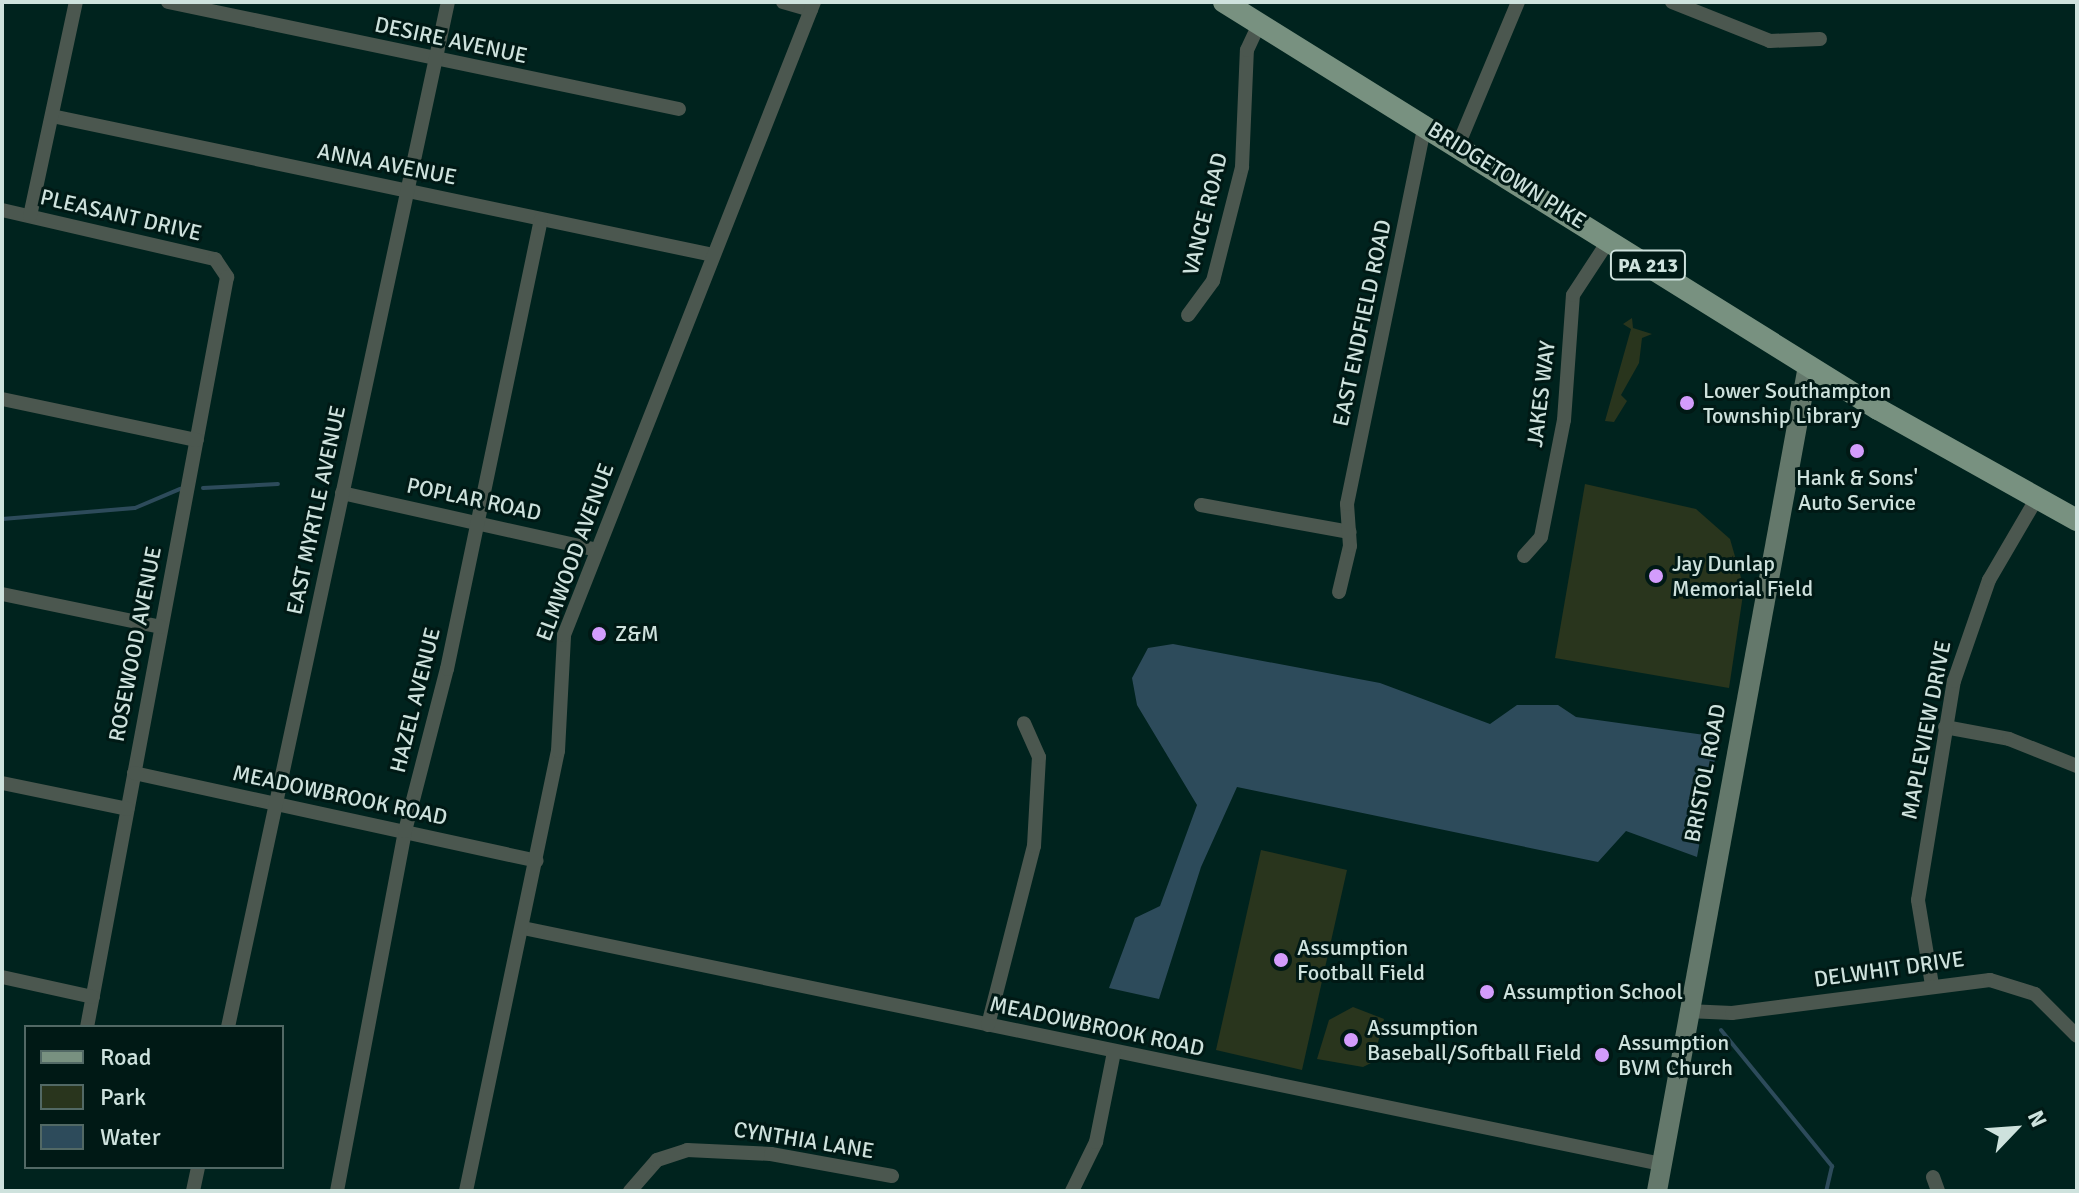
<!DOCTYPE html>
<html>
<head>
<meta charset="utf-8">
<style>
	body { margin:0 }
	#map { position:relative; width:2079px; height:1193px; overflow:hidden; background:#00231e; font-family:Signika,sans-serif }
	div>[style] { position:absolute }
	.green>* { inset:0; background:#29351d }
	.water>* { inset:0; background:#2d4b5b }
	.stream>* { height:4px; margin:-2px; padding:0 2px; transform-origin:2px; border-radius:2px; background:#2d4b5b }
	.street>* { height:14px; margin:-7px; padding:0 7px; transform-origin:7px; border-radius:7px; background:#4b574f }
	.secondary>* { height:20px; margin:-10px; padding:0 10px; transform-origin:10px; border-radius:10px; background:#64786b }
	.primary>* { height:22px; margin:-11px; padding:0 11px; transform-origin:11px; border-radius:11px; background:#789180 }
	.dots>* { width:22px; height:22px; translate:-50% -50%; box-sizing:border-box; border:4px solid #001915; border-radius:50% }
	span { translate:-50% -50%; white-space:nowrap; text-align:center; line-height:1.15; -webkit-text-stroke:6px #001915; paint-order:stroke }
	.shield-label span { padding:2px 6px; background:#001915; border:2px solid; border-radius:6px; -webkit-text-stroke-width:0 }
	.shield-label { font-size:20px; color:#cee2dd; font-weight:700 }
	.street-label { font-size:22px; color:#cee2dd }
	.poi-label { font-size:22px; color:#cee2dd }
	.left { translate:0 -50%; text-align:left }
	.frame { position:absolute; inset:0; border:4px solid #cee2dd; pointer-events:none }
	.legend { position:absolute; left:24px; top:1025px; width:260px; height:144px; box-sizing:border-box; background:#001915; border:2px solid #526965; margin:0; padding:10px 14px; list-style:none; font-size:24px; color:#cee2dd }
	.legend li { display:flex; align-items:center; gap:16px; height:40px }
	.legend b { width:40px; border:2px solid #526965 }
	.north { position:absolute; left:1975px; top:1089px; width:80px; height:80px; -webkit-text-stroke:6px #001915; paint-order:stroke; rotate:65deg; font-size:22px; font-weight:700; line-height:32px; text-align:center; color:#cee2dd }
	.north::after { content:''; display:block; margin:auto; width:28px; height:36px; background:#cee2dd; clip-path:polygon(50% 0,100% 100%,50% 72%,0 100%) }
</style>
</head>
<body>
<div id="map">
	<div class="green">
		<i style="clip-path:polygon(1632px 318px,1633px 328px,1652px 334px,1642px 338px,1639px 363px,1621px 395px,1627px 401px,1614px 422px,1605px 421px,1631px 329px,1623px 324px)"></i>
		<i style="clip-path:polygon(1585px 484px,1696px 509px,1730px 539px,1744px 588px,1729px 688px,1555px 658px)"></i>
		<i style="clip-path:polygon(1261px 850px,1347px 870px,1302px 1070px,1216px 1050px)"></i>
		<i style="clip-path:polygon(1353px 1007px,1384px 1019px,1373px 1062px,1363px 1067px,1317px 1059px,1329px 1020px)"></i>
	</div>
	<div class="water">
		<i style="clip-path:polygon(1173px 644px,1380px 683px,1490px 724px,1517px 705px,1558px 705px,1576px 717px,1719px 737px,1697px 857px,1626px 831px,1598px 862px,1237px 787px,1201px 867px,1159px 999px,1109px 988px,1135px 918px,1160px 906px,1197px 805px,1137px 705px,1132px 678px,1148px 648px)"></i>
	</div>
	<div class="stream">
		<i style="left:203px;top:488px;width:75px;rotate:-3.1deg"></i>
		<i style="left:2px;top:519px;width:133px;rotate:-4.7deg"></i>
		<i style="left:135px;top:508px;width:49px;rotate:-22.9deg"></i>
		<i style="left:1721px;top:1030px;width:176px;rotate:50.8deg"></i>
		<i style="left:1832px;top:1166px;width:26px;rotate:103deg"></i>
	</div>
	<div class="street">
		<i style="left:168px;top:2px;width:522px;rotate:11.83deg"></i>
		<i style="left:783px;top:2px;width:29px;rotate:16deg"></i>
		<i style="left:1672px;top:2px;width:105px;rotate:21.7deg"></i>
		<i style="left:1770px;top:41px;width:50px;rotate:-2.3deg"></i>
		<i style="left:52px;top:116px;width:675px;rotate:11.88deg"></i>
		<i style="left:1459px;top:143px;width:153px;rotate:-67.3deg"></i>
		<i style="left:2px;top:210px;width:219px;rotate:13deg"></i>
		<i style="left:215px;top:259px;width:22px;rotate:56deg"></i>
		<i style="left:227px;top:277px;width:763px;rotate:100.57deg"></i>
		<i style="left:30px;top:216px;width:219px;rotate:-77.9deg"></i>
		<i style="left:1188px;top:315px;width:42px;rotate:-53.7deg"></i>
		<i style="left:1213px;top:281px;width:118px;rotate:-75.7deg"></i>
		<i style="left:1242px;top:167px;width:117px;rotate:-87.6deg"></i>
		<i style="left:1247px;top:50px;width:31px;rotate:-65deg"></i>
		<i style="left:2px;top:399px;width:199px;rotate:11.9deg"></i>
		<i style="left:342px;top:493px;width:261px;rotate:12.6deg"></i>
		<i style="left:1201px;top:505px;width:151px;rotate:10.3deg"></i>
		<i style="left:1524px;top:556px;width:25px;rotate:-48deg"></i>
		<i style="left:1541px;top:537px;width:119px;rotate:-78.9deg"></i>
		<i style="left:1564px;top:420px;width:125px;rotate:-85.9deg"></i>
		<i style="left:1573px;top:295px;width:66px;rotate:-56.8deg"></i>
		<i style="left:1339px;top:592px;width:47px;rotate:-76.6deg"></i>
		<i style="left:1350px;top:546px;width:42px;rotate:-94.1deg"></i>
		<i style="left:1347px;top:504px;width:389px;rotate:-78.4deg"></i>
		<i style="left:2px;top:594px;width:162px;rotate:11.7deg"></i>
		<i style="left:1945px;top:727px;width:65px;rotate:10.6deg"></i>
		<i style="left:2009px;top:739px;width:73px;rotate:21.7deg"></i>
		<i style="left:134px;top:773px;width:412px;rotate:12.3deg"></i>
		<i style="left:2px;top:783px;width:128px;rotate:11.7deg"></i>
		<i style="left:523px;top:928px;width:1163px;rotate:11.71deg"></i>
		<i style="left:2px;top:977px;width:93px;rotate:12.4deg"></i>
		<i style="left:1932px;top:985px;width:86px;rotate:-99.4deg"></i>
		<i style="left:1918px;top:900px;width:222px;rotate:-80.7deg"></i>
		<i style="left:1954px;top:681px;width:107px;rotate:-70.9deg"></i>
		<i style="left:1989px;top:580px;width:95px;rotate:-59.7deg"></i>
		<i style="left:1687px;top:1011px;width:45px;rotate:2.5deg"></i>
		<i style="left:1732px;top:1013px;width:260px;rotate:-7.3deg"></i>
		<i style="left:1990px;top:980px;width:47px;rotate:17.3deg"></i>
		<i style="left:2035px;top:994px;width:59px;rotate:45deg"></i>
		<i style="left:988px;top:1025px;width:185px;rotate:-75.6deg"></i>
		<i style="left:1034px;top:846px;width:89px;rotate:-86.8deg"></i>
		<i style="left:1039px;top:757px;width:37px;rotate:-114deg"></i>
		<i style="left:228px;top:1027px;width:1048px;rotate:-77.89deg"></i>
		<i style="left:1933px;top:1177px;width:15px;rotate:70deg"></i>
		<i style="left:193px;top:1191px;width:25px;rotate:-78deg"></i>
		<i style="left:337px;top:1191px;width:366px;rotate:-79.3deg"></i>
		<i style="left:405px;top:831px;width:167px;rotate:-75.5deg"></i>
		<i style="left:447px;top:669px;width:459px;rotate:-78.2deg"></i>
		<i style="left:466px;top:1191px;width:450px;rotate:-78.2deg"></i>
		<i style="left:558px;top:751px;width:116px;rotate:-87deg"></i>
		<i style="left:564px;top:635px;width:681px;rotate:-68.45deg"></i>
		<i style="left:630px;top:1191px;width:41px;rotate:-48.9deg"></i>
		<i style="left:657px;top:1160px;width:32px;rotate:-18deg"></i>
		<i style="left:687px;top:1150px;width:84px;rotate:2.7deg"></i>
		<i style="left:771px;top:1154px;width:123px;rotate:10.3deg"></i>
		<i style="left:1072px;top:1191px;width:55px;rotate:-63.9deg"></i>
		<i style="left:1096px;top:1142px;width:92px;rotate:-78.7deg"></i>
	</div>
	<div class="secondary">
		<i style="left:1657px;top:1191px;width:839px;rotate:-79.63deg"></i>
	</div>
	<div class="primary">
		<i style="left:1224px;top:2px;width:770px;rotate:31.9deg"></i>
		<i style="left:1878px;top:409px;width:228px;rotate:29.2deg"></i>
	</div>
	<div class="dots">
		<i style="left:1687px;top:403px;background:#d39cfc"></i>
		<i style="left:1857px;top:451px;background:#d39cfc"></i>
		<i style="left:1656px;top:576px;background:#d39cfc"></i>
		<i style="left:599px;top:634px;background:#d39cfc"></i>
		<i style="left:1281px;top:960px;background:#d39cfc"></i>
		<i style="left:1487px;top:992px;background:#d39cfc"></i>
		<i style="left:1351px;top:1040px;background:#d39cfc"></i>
		<i style="left:1602px;top:1055px;background:#d39cfc"></i>
	</div>
	<div class="shield-label">
		<span style="left:1648px;top:265px">PA 213</span>
	</div>
	<div class="street-label">
		<span style="left:451px;top:40px;rotate:12deg">DESIRE AVENUE</span>
		<span style="left:387px;top:164px;rotate:11deg">ANNA AVENUE</span>
		<span style="left:1507px;top:175px;rotate:32deg">BRIDGETOWN PIKE</span>
		<span style="left:1205px;top:214px;rotate:-76deg">VANCE ROAD</span>
		<span style="left:121px;top:215px;rotate:13deg">PLEASANT DRIVE</span>
		<span style="left:1362px;top:323px;rotate:-78deg">EAST ENDFIELD ROAD</span>
		<span style="left:1541px;top:394px;rotate:-83deg">JAKES WAY</span>
		<span style="left:474px;top:499px;rotate:12deg">POPLAR ROAD</span>
		<span style="left:316px;top:510px;rotate:-78deg">EAST MYRTLE AVENUE</span>
		<span style="left:575px;top:552px;rotate:-70deg">ELMWOOD AVENUE</span>
		<span style="left:135px;top:644px;rotate:-79deg">ROSEWOOD AVENUE</span>
		<span style="left:415px;top:700px;rotate:-76deg">HAZEL AVENUE</span>
		<span style="left:1926px;top:730px;rotate:-79deg">MAPLEVIEW DRIVE</span>
		<span style="left:1705px;top:773px;rotate:-79deg">BRISTOL ROAD</span>
		<span style="left:340px;top:795px;rotate:12deg">MEADOWBROOK ROAD</span>
		<span style="left:1889px;top:969px;rotate:-8deg">DELWHIT DRIVE</span>
		<span style="left:1097px;top:1026px;rotate:12deg">MEADOWBROOK ROAD</span>
		<span style="left:804px;top:1140px;rotate:9deg">CYNTHIA LANE</span>
	</div>
	<div class="poi-label">
		<span class="left" style="left:1703px;top:403px">Lower Southampton<br>Township Library</span>
		<span style="left:1857px;top:490px">Hank &amp; Sons'<br>Auto Service</span>
		<span class="left" style="left:1672px;top:576px">Jay Dunlap<br>Memorial Field</span>
		<span class="left" style="left:615px;top:634px">Z&amp;M</span>
		<span class="left" style="left:1297px;top:960px">Assumption<br>Football Field</span>
		<span class="left" style="left:1503px;top:992px">Assumption School</span>
		<span class="left" style="left:1367px;top:1040px">Assumption<br>Baseball/Softball Field</span>
		<span class="left" style="left:1618px;top:1055px">Assumption<br>BVM Church</span>
	</div>
	<div class="frame"></div>
	<ul class="legend">
	<li><b style="height:10px;background:#789180"></b>Road</li>
	<li><b style="height:22px;background:#29351d"></b>Park</li>
	<li><b style="height:22px;background:#2d4b5b"></b>Water</li>
	</ul>
	<div class="north">N</div>
</div>
</body>
</html>
